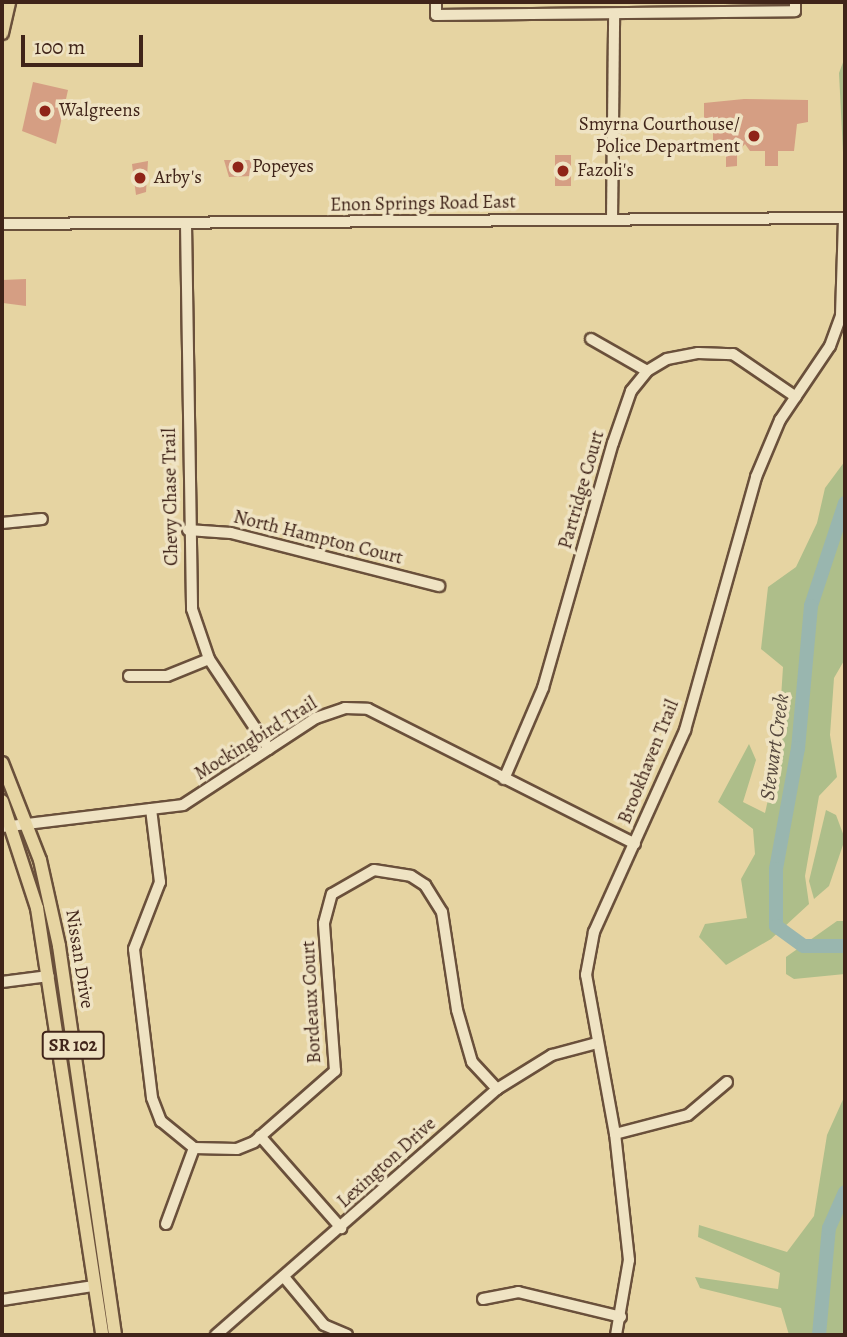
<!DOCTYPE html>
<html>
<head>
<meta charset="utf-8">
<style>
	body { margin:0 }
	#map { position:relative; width:847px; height:1337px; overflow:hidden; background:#e6d4a2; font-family:Alegreya,serif }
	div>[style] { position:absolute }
	.green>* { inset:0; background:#aebe8a }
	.river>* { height:14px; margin:-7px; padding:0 7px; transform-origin:7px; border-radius:7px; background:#99b6af }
	.building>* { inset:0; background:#d59e83 }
	.roads { filter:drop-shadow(2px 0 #6a503b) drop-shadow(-2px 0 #6a503b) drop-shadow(0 2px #6a503b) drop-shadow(0 -2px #6a503b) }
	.minor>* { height:10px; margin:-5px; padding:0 5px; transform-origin:5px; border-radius:5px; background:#efe3c3 }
	.major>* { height:12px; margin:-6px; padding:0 6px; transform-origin:6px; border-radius:6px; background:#e6d4a2 }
	.dots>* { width:19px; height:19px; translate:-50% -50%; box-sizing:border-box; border:4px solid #efe3c3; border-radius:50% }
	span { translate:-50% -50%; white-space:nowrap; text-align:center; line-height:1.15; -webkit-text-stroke:7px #efe3c3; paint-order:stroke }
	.shield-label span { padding:2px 5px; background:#efe3c3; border:2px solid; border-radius:5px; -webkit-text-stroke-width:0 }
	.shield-label { font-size:18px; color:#402419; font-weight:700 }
	.poi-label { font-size:19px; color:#402419 }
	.left { translate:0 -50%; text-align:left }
	.right { translate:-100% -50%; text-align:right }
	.street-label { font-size:19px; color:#402419 }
	.water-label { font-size:21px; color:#56483e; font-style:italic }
	.frame { position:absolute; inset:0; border:4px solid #402419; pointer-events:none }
	.scale { position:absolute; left:21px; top:35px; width:122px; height:32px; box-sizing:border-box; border:4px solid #402419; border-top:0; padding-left:9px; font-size:21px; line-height:24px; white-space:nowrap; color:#402419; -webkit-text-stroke:5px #efe3c3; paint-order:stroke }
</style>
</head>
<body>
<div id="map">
	<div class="green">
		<i style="clip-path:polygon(845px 57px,845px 192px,839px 73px)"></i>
		<i style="clip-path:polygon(845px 461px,845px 659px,834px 678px,830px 735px,837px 777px,819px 796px,805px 876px,809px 904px,771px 939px,726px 965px,699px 937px,705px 924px,747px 918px,741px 879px,755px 854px,753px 829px,718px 802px,749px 744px,756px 760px,743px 802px,765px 813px,777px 760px,783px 667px,761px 649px,768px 587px,796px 567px,817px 523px,825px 488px)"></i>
		<i style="clip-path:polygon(826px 810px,836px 815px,845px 839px,829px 886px,814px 899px,809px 881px)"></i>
		<i style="clip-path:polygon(837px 921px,845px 921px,845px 974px,794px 979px,786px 974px,786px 957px)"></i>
		<i style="clip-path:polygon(845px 1095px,845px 1335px,789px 1335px,781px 1308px,700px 1288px,695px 1277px,778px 1289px,780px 1273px,698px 1237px,699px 1225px,787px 1252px,814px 1216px,827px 1135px)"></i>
	</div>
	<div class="river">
		<i style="left:845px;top:503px;width:108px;rotate:108.3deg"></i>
		<i style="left:811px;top:606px;width:143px;rotate:95.2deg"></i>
		<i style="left:798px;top:748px;width:123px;rotate:100.3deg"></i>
		<i style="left:776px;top:869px;width:57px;rotate:90deg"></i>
		<i style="left:776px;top:926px;width:34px;rotate:36deg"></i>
		<i style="left:804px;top:946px;width:41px"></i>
		<i style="left:819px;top:1335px;width:107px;rotate:-84.7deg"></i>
		<i style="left:829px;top:1228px;width:39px;rotate:-66deg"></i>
	</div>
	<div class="building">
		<i style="clip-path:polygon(33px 82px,68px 90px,56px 144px,22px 131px)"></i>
		<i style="clip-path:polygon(744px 99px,808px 100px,808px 122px,797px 124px,794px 151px,778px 151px,778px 166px,765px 166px,765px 151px,750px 151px,745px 144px,737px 153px,737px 166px,726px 167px,726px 152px,713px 147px,713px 124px,704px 124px,704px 103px)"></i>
		<i style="clip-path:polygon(555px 155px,571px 155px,571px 186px,555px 186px)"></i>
		<i style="clip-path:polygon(224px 160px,252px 160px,252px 176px,229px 177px)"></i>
		<i style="clip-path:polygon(148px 161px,146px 192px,136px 195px,132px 164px)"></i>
		<i style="clip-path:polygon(26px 279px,26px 306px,3px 303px,2px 280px)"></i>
	</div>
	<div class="roads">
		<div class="minor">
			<i style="left:436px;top:2px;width:13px;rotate:90deg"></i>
			<i style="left:436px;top:15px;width:359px;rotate:-0.6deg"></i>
			<i style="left:795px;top:11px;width:9px;rotate:-90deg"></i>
			<i style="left:612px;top:220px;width:206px;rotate:-89.4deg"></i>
			<i style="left:2px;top:224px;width:843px;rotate:-0.41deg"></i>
			<i style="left:186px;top:224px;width:385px;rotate:89.1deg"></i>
			<i style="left:192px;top:609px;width:53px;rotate:71.2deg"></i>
			<i style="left:209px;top:659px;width:108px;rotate:56.3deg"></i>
			<i style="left:591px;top:339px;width:64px;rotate:29.7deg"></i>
			<i style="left:2px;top:523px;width:40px;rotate:-5.7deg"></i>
			<i style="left:188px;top:530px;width:43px;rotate:4deg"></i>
			<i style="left:231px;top:533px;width:215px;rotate:14.3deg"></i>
			<i style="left:129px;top:676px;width:38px"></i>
			<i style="left:167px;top:676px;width:45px;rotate:-22deg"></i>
			<i style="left:504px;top:779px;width:99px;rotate:-66.8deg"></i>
			<i style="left:543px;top:688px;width:255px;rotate:-74.1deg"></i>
			<i style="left:613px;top:443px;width:55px;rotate:-70.9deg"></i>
			<i style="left:631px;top:391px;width:26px;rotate:-51deg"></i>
			<i style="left:647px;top:371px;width:23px;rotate:-31deg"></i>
			<i style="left:667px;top:359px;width:32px;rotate:-11deg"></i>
			<i style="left:698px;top:353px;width:35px;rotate:2deg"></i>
			<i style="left:733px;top:354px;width:76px;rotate:34.3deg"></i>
			<i style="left:151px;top:809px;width:74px;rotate:83deg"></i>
			<i style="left:160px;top:882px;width:72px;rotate:111.2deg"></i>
			<i style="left:134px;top:949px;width:150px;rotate:83.1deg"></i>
			<i style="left:152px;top:1098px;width:25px;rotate:69deg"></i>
			<i style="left:161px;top:1121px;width:43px;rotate:39.3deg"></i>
			<i style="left:194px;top:1148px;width:43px;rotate:1.3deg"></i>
			<i style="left:237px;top:1149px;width:18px;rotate:-22deg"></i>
			<i style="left:254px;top:1142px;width:108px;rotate:-41.2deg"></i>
			<i style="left:335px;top:1071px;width:148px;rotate:-94.3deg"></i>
			<i style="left:324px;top:923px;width:30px;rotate:-75deg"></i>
			<i style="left:332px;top:894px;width:48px;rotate:-29.7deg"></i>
			<i style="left:374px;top:870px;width:37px;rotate:9deg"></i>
			<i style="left:411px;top:876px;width:17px;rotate:33deg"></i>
			<i style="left:425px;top:885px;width:32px;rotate:58deg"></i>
			<i style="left:442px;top:912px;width:99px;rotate:81.3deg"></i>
			<i style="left:457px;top:1010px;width:54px;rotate:73.9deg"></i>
			<i style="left:472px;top:1062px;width:37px;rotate:47deg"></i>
			<i style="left:2px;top:827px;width:182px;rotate:-6.9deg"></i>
			<i style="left:183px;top:805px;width:159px;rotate:-33.2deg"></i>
			<i style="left:316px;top:718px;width:31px;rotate:-19deg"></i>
			<i style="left:345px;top:708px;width:23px;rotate:2deg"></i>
			<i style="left:368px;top:709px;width:299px;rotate:26.8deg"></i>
			<i style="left:2px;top:982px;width:47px;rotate:-7.3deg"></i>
			<i style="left:615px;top:1134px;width:75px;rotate:-14.6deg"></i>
			<i style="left:688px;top:1115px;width:51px;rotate:-40.2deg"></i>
			<i style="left:260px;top:1136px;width:123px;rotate:48.6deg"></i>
			<i style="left:166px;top:1224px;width:81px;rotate:-69.8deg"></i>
			<i style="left:284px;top:1277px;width:62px;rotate:50.2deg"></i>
			<i style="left:324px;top:1325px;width:25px;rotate:23deg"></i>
			<i style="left:483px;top:1299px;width:36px;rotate:-11deg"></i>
			<i style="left:518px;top:1292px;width:106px;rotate:13.6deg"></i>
			<i style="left:2px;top:1300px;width:93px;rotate:-8.7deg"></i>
			<i style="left:216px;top:1335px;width:373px;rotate:-41.2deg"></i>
			<i style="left:497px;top:1089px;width:65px;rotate:-31.7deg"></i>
			<i style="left:552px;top:1055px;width:47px;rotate:-14.9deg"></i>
			<i style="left:616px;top:1335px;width:76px;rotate:-80.2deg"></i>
			<i style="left:629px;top:1260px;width:127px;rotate:-96.3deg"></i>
			<i style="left:615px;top:1134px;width:162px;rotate:-100.3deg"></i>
			<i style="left:586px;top:975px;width:44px;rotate:-79.5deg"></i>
			<i style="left:594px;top:932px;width:222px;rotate:-65.7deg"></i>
			<i style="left:685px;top:730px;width:263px;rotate:-74.3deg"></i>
			<i style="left:756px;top:477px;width:62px;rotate:-67.2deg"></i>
			<i style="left:780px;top:420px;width:89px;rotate:-56deg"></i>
			<i style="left:830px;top:346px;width:33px;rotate:-70deg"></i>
			<i style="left:841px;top:315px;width:97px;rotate:-88.2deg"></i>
		</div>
		<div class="major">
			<i style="left:2px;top:33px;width:32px;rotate:-77deg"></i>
			<i style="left:2px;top:763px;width:104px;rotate:68.6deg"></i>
			<i style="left:40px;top:860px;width:88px;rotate:77.5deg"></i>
			<i style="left:59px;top:946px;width:393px;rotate:81.8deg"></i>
			<i style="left:2px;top:801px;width:113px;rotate:71.9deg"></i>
			<i style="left:37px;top:908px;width:432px;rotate:81.3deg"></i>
		</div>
	</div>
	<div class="dots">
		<i style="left:45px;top:111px;background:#8f2418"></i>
		<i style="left:754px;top:136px;background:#8f2418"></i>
		<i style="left:238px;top:167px;background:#8f2418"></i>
		<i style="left:563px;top:171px;background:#8f2418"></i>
		<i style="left:140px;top:178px;background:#8f2418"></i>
	</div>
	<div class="shield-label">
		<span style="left:73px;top:1045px">SR 102</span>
	</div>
	<div class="poi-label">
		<span class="left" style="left:59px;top:111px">Walgreens</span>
		<span class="right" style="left:740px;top:136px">Smyrna Courthouse/<br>Police Department</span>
		<span class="left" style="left:252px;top:167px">Popeyes</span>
		<span class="left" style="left:577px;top:171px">Fazoli's</span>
		<span class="left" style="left:154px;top:178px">Arby's</span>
	</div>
	<div class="street-label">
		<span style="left:423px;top:204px;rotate:-1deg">Enon Springs Road East</span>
		<span style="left:582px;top:490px;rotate:-74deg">Partridge Court</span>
		<span style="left:171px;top:497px;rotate:-91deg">Chevy Chase Trail</span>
		<span style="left:318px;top:538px;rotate:14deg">North Hampton Court</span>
		<span style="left:256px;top:739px;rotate:-32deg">Mockingbird Trail</span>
		<span style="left:649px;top:762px;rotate:-68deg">Brookhaven Trail</span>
		<span style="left:79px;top:959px;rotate:81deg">Nissan Drive</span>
		<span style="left:312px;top:1002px;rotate:-93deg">Bordeaux Court</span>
		<span style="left:387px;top:1163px;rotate:-42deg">Lexington Drive</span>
	</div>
	<div class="water-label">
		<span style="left:774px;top:747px;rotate:-82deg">Stewart Creek</span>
	</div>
	<div class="frame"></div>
	<div class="scale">100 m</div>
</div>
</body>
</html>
